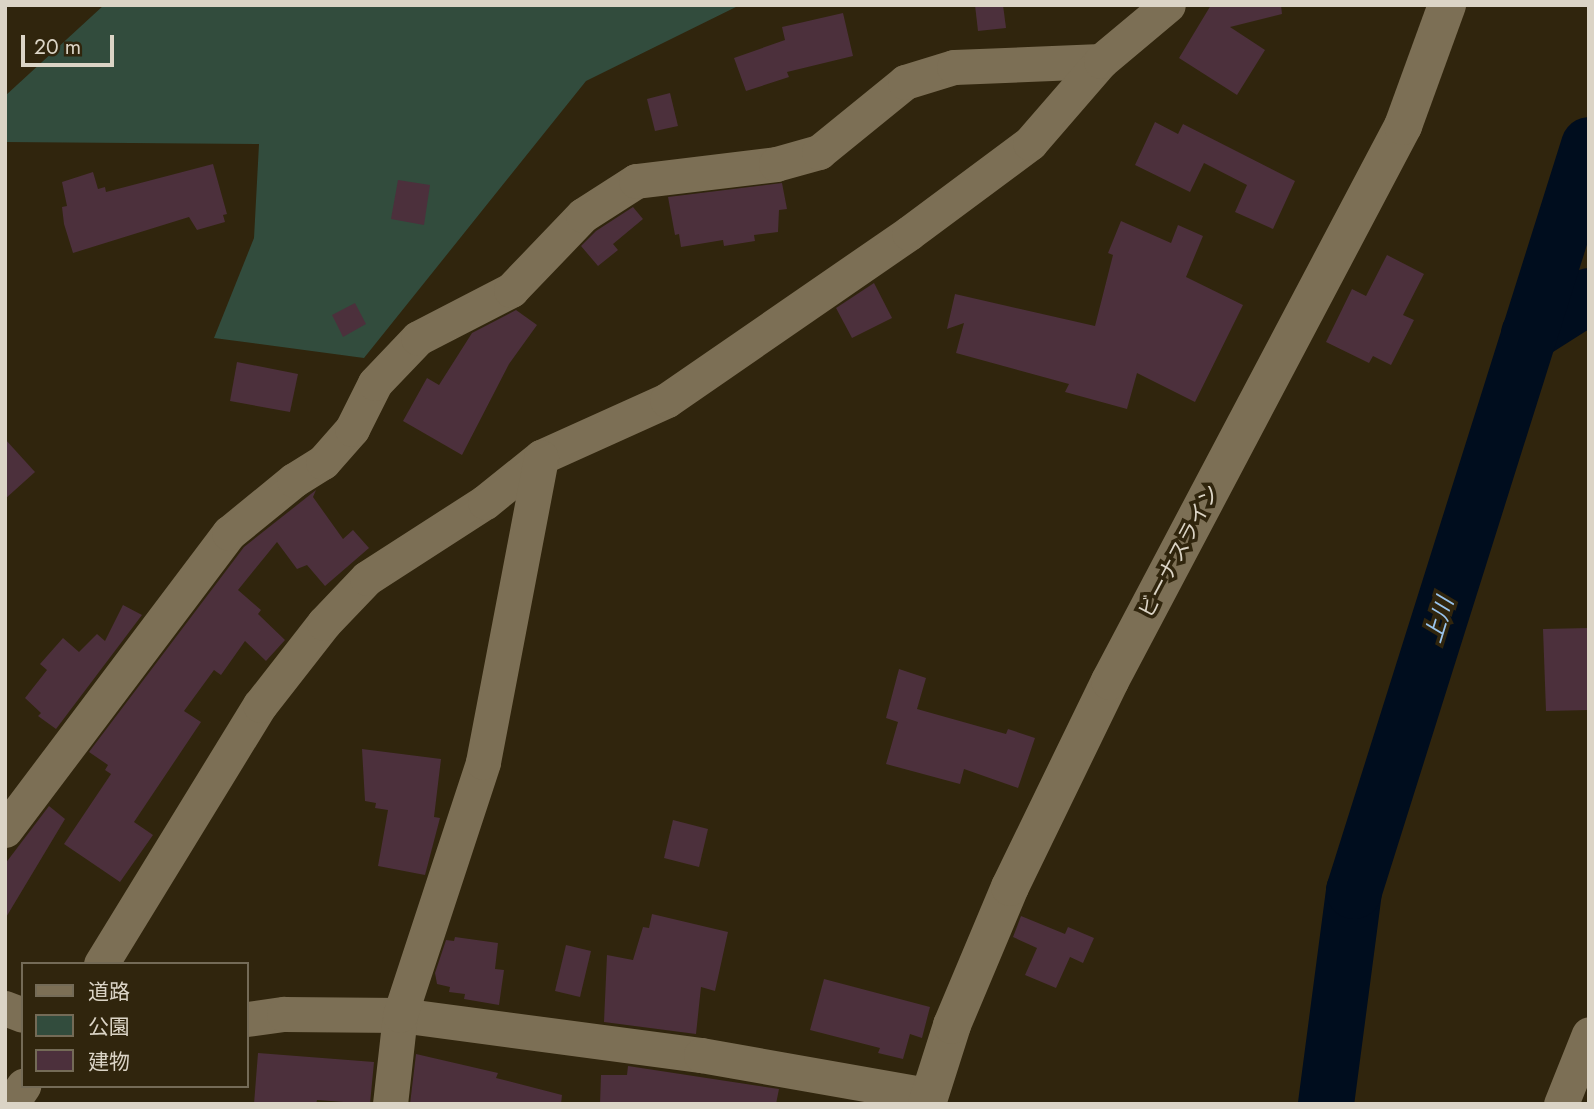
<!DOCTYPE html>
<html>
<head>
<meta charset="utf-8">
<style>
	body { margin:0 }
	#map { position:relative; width:1594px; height:1109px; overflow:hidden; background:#30250d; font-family:Jost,"Noto Sans JP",sans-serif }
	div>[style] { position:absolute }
	.green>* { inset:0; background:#324c3d }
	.river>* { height:56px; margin:-28px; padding:0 28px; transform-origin:28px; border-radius:28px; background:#000d1e }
	.building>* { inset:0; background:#4c303c }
	.street>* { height:35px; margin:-17.5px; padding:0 17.5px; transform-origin:17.5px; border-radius:17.5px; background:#7c6f55 }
	.secondary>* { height:38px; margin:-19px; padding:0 19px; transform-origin:19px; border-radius:19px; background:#7c6f55 }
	span { translate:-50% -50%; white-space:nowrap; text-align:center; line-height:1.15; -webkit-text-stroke:7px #30250d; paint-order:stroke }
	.street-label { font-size:21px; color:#dbd4c6 }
	.water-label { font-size:23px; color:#99c4ed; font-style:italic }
	.frame { position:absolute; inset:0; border:7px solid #dbd4c6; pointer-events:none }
	.legend { position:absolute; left:21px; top:962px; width:228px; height:126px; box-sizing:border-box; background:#30250d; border:2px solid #746b57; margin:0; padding:9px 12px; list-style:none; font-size:21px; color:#dbd4c6 }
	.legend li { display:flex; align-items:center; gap:14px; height:35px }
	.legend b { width:35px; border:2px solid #746b57 }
	.scale { position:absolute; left:21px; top:35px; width:93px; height:32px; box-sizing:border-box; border:4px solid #dbd4c6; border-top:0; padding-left:9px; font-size:21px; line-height:24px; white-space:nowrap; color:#dbd4c6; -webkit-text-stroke:5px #30250d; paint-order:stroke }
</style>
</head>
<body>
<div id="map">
	<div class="green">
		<i style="clip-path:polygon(104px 5px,740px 5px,586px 81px,364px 358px,214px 338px,254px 238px,259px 144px,5px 142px,5px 96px)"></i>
	</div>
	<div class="river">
		<i style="left:1529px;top:334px;width:71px;rotate:-32.3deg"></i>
		<i style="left:1326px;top:1104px;width:215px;rotate:-82.5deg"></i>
		<i style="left:1354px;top:891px;width:782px;rotate:-72.51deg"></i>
	</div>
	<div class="building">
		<i style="clip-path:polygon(975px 5px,1003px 5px,1006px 28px,978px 31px)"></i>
		<i style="clip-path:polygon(1211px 5px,1281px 5px,1282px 14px,1230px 27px,1265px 50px,1237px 95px,1179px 58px)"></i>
		<i style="clip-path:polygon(843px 13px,853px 56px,787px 72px,789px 77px,746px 91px,734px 58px,785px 40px,782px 27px)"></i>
		<i style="clip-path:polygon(670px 93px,678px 126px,655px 131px,647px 99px)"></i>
		<i style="clip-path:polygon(1155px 122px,1178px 134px,1183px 124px,1295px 181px,1273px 229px,1235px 212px,1247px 185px,1204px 163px,1190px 192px,1135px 165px)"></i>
		<i style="clip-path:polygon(213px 164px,227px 214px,223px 215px,225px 222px,197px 230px,189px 217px,73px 253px,64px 224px,62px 207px,67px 206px,62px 182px,93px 172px,98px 189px,105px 187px,106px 192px)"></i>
		<i style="clip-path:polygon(398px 180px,430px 185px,424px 225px,391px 219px)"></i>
		<i style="clip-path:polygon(782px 183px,787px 209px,779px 210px,778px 232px,754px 235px,755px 241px,724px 246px,723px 240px,681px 247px,679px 234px,675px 235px,668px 197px)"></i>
		<i style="clip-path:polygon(633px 207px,643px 219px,613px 244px,618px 250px,598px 266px,581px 246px,596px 231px)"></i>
		<i style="clip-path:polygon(1121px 221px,1171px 243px,1178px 225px,1203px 236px,1186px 277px,1243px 305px,1195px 402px,1137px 373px,1127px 409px,1065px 392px,1069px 384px,956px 353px,964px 323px,947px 329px,955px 294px,1095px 326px,1113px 255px,1108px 253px)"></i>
		<i style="clip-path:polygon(1387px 255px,1424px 274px,1403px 315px,1414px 320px,1391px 365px,1373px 356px,1369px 363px,1326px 342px,1352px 289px,1366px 296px)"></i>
		<i style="clip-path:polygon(874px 283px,892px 318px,852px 338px,836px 308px)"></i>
		<i style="clip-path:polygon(355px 303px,366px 324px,343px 337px,332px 315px)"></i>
		<i style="clip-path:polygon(516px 310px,537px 325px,509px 364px,462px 455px,403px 421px,427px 378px,439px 385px,472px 333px)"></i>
		<i style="clip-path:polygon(237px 362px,298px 374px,290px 412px,230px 401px)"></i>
		<i style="clip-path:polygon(5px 439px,35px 472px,5px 499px)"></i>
		<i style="clip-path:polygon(316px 490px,313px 497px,343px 539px,353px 530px,369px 548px,325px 586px,307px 565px,297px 569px,277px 542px,238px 590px,261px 610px,258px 614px,285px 640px,266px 661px,245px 641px,221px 675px,214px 670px,184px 711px,201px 722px,134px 822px,153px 835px,120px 882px,64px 844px,111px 774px,105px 770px,108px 765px,89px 752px,244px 547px)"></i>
		<i style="clip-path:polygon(123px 605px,142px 615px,56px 729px,38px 716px,41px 713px,25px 698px,47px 670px,40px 664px,63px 638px,79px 652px,97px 634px,105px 641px)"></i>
		<i style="clip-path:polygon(1589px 628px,1589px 710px,1546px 711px,1543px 629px)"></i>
		<i style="clip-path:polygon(899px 669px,926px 678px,917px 709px,1006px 734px,1008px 729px,1035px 738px,1018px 788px,964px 769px,960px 784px,886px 764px,898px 722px,886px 718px)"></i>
		<i style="clip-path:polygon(362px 749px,441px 759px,434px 817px,440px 818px,425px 875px,378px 866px,388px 810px,375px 808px,376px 803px,365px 801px)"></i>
		<i style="clip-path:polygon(49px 806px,65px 819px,5px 919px,5px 864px)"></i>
		<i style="clip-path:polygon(673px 820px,708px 829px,699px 867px,664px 858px)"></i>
		<i style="clip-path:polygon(652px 914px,728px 932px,715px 991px,701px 987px,696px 1034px,604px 1022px,607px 955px,633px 960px,643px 927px,649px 928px)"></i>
		<i style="clip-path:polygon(1021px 916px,1065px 934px,1068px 927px,1094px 938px,1083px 963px,1070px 957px,1056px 988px,1025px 975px,1037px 948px,1013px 937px)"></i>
		<i style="clip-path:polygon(455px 937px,498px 943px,495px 969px,504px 970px,499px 1005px,464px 999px,465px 994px,449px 992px,450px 987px,437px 984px,435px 973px,446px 940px,454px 941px)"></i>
		<i style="clip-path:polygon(566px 945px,591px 951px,580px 997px,555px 991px)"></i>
		<i style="clip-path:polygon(824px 979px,930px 1007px,922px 1038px,910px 1034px,903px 1059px,878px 1053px,880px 1048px,810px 1030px)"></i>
		<i style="clip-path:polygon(258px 1053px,374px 1062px,370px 1104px,317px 1100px,316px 1104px,254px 1104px)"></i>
		<i style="clip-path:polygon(416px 1054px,498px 1073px,496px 1078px,562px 1095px,561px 1104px,410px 1104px)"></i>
		<i style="clip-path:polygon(628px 1066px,779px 1089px,776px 1104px,600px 1104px,601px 1075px,627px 1075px)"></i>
	</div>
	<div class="street">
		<i style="left:5px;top:830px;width:372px;rotate:-53deg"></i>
		<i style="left:229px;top:533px;width:84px;rotate:-39.2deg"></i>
		<i style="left:294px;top:480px;width:34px;rotate:-32deg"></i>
		<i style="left:323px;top:462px;width:44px;rotate:-48.7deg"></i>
		<i style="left:352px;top:429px;width:51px;rotate:-63.4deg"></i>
		<i style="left:375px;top:383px;width:62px;rotate:-46.3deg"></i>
		<i style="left:418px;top:338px;width:105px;rotate:-27.3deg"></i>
		<i style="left:511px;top:290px;width:104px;rotate:-46.2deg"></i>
		<i style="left:583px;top:215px;width:63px;rotate:-32.7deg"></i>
		<i style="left:636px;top:181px;width:141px;rotate:-6.9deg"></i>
		<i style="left:776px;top:164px;width:45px;rotate:-15.6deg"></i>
		<i style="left:819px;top:152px;width:111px;rotate:-39.1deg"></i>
		<i style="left:905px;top:82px;width:51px;rotate:-17deg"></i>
		<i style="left:954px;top:67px;width:147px;rotate:-2.3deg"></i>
		<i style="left:101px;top:964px;width:304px;rotate:-58.5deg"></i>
		<i style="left:260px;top:705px;width:104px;rotate:-52deg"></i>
		<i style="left:324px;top:623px;width:62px;rotate:-46.3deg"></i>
		<i style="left:367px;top:578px;width:140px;rotate:-32.8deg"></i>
		<i style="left:485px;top:502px;width:72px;rotate:-38.8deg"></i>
		<i style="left:541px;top:457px;width:138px;rotate:-24.3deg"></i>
		<i style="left:667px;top:400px;width:294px;rotate:-34.6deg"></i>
		<i style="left:909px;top:233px;width:151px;rotate:-36.6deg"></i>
		<i style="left:1030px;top:143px;width:108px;rotate:-49.1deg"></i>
		<i style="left:1101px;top:61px;width:87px;rotate:-39.9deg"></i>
		<i style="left:5px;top:1008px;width:19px;rotate:21deg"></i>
		<i style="left:247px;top:1019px;width:37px;rotate:-8deg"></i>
		<i style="left:284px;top:1014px;width:116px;rotate:0.5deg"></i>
		<i style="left:400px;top:1015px;width:304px;rotate:7.6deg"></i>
		<i style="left:701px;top:1055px;width:231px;rotate:10deg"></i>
		<i style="left:11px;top:1104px;width:22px;rotate:-56deg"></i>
		<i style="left:390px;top:1104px;width:90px;rotate:-83.6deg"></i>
		<i style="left:400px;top:1015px;width:266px;rotate:-71.8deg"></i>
		<i style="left:483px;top:762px;width:310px;rotate:-79.2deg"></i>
		<i style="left:1561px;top:1104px;width:75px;rotate:-68.2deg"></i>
	</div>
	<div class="secondary">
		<i style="left:927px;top:1104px;width:83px;rotate:-72.4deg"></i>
		<i style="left:952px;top:1025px;width:150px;rotate:-67.2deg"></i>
		<i style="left:1010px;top:887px;width:229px;rotate:-64.1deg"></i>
		<i style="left:1110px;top:681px;width:628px;rotate:-62.17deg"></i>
		<i style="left:1403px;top:126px;width:129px;rotate:-70deg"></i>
	</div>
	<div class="street-label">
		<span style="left:1179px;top:551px;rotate:-62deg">ビーナスライン</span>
	</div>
	<div class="water-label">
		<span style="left:1439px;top:620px;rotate:-73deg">上川</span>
	</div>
	<div class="frame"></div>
	<ul class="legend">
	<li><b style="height:9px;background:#7c6f55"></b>道路</li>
	<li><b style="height:19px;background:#324c3d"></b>公園</li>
	<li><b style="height:19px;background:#4c303c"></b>建物</li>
	</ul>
	<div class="scale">20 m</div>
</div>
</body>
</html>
